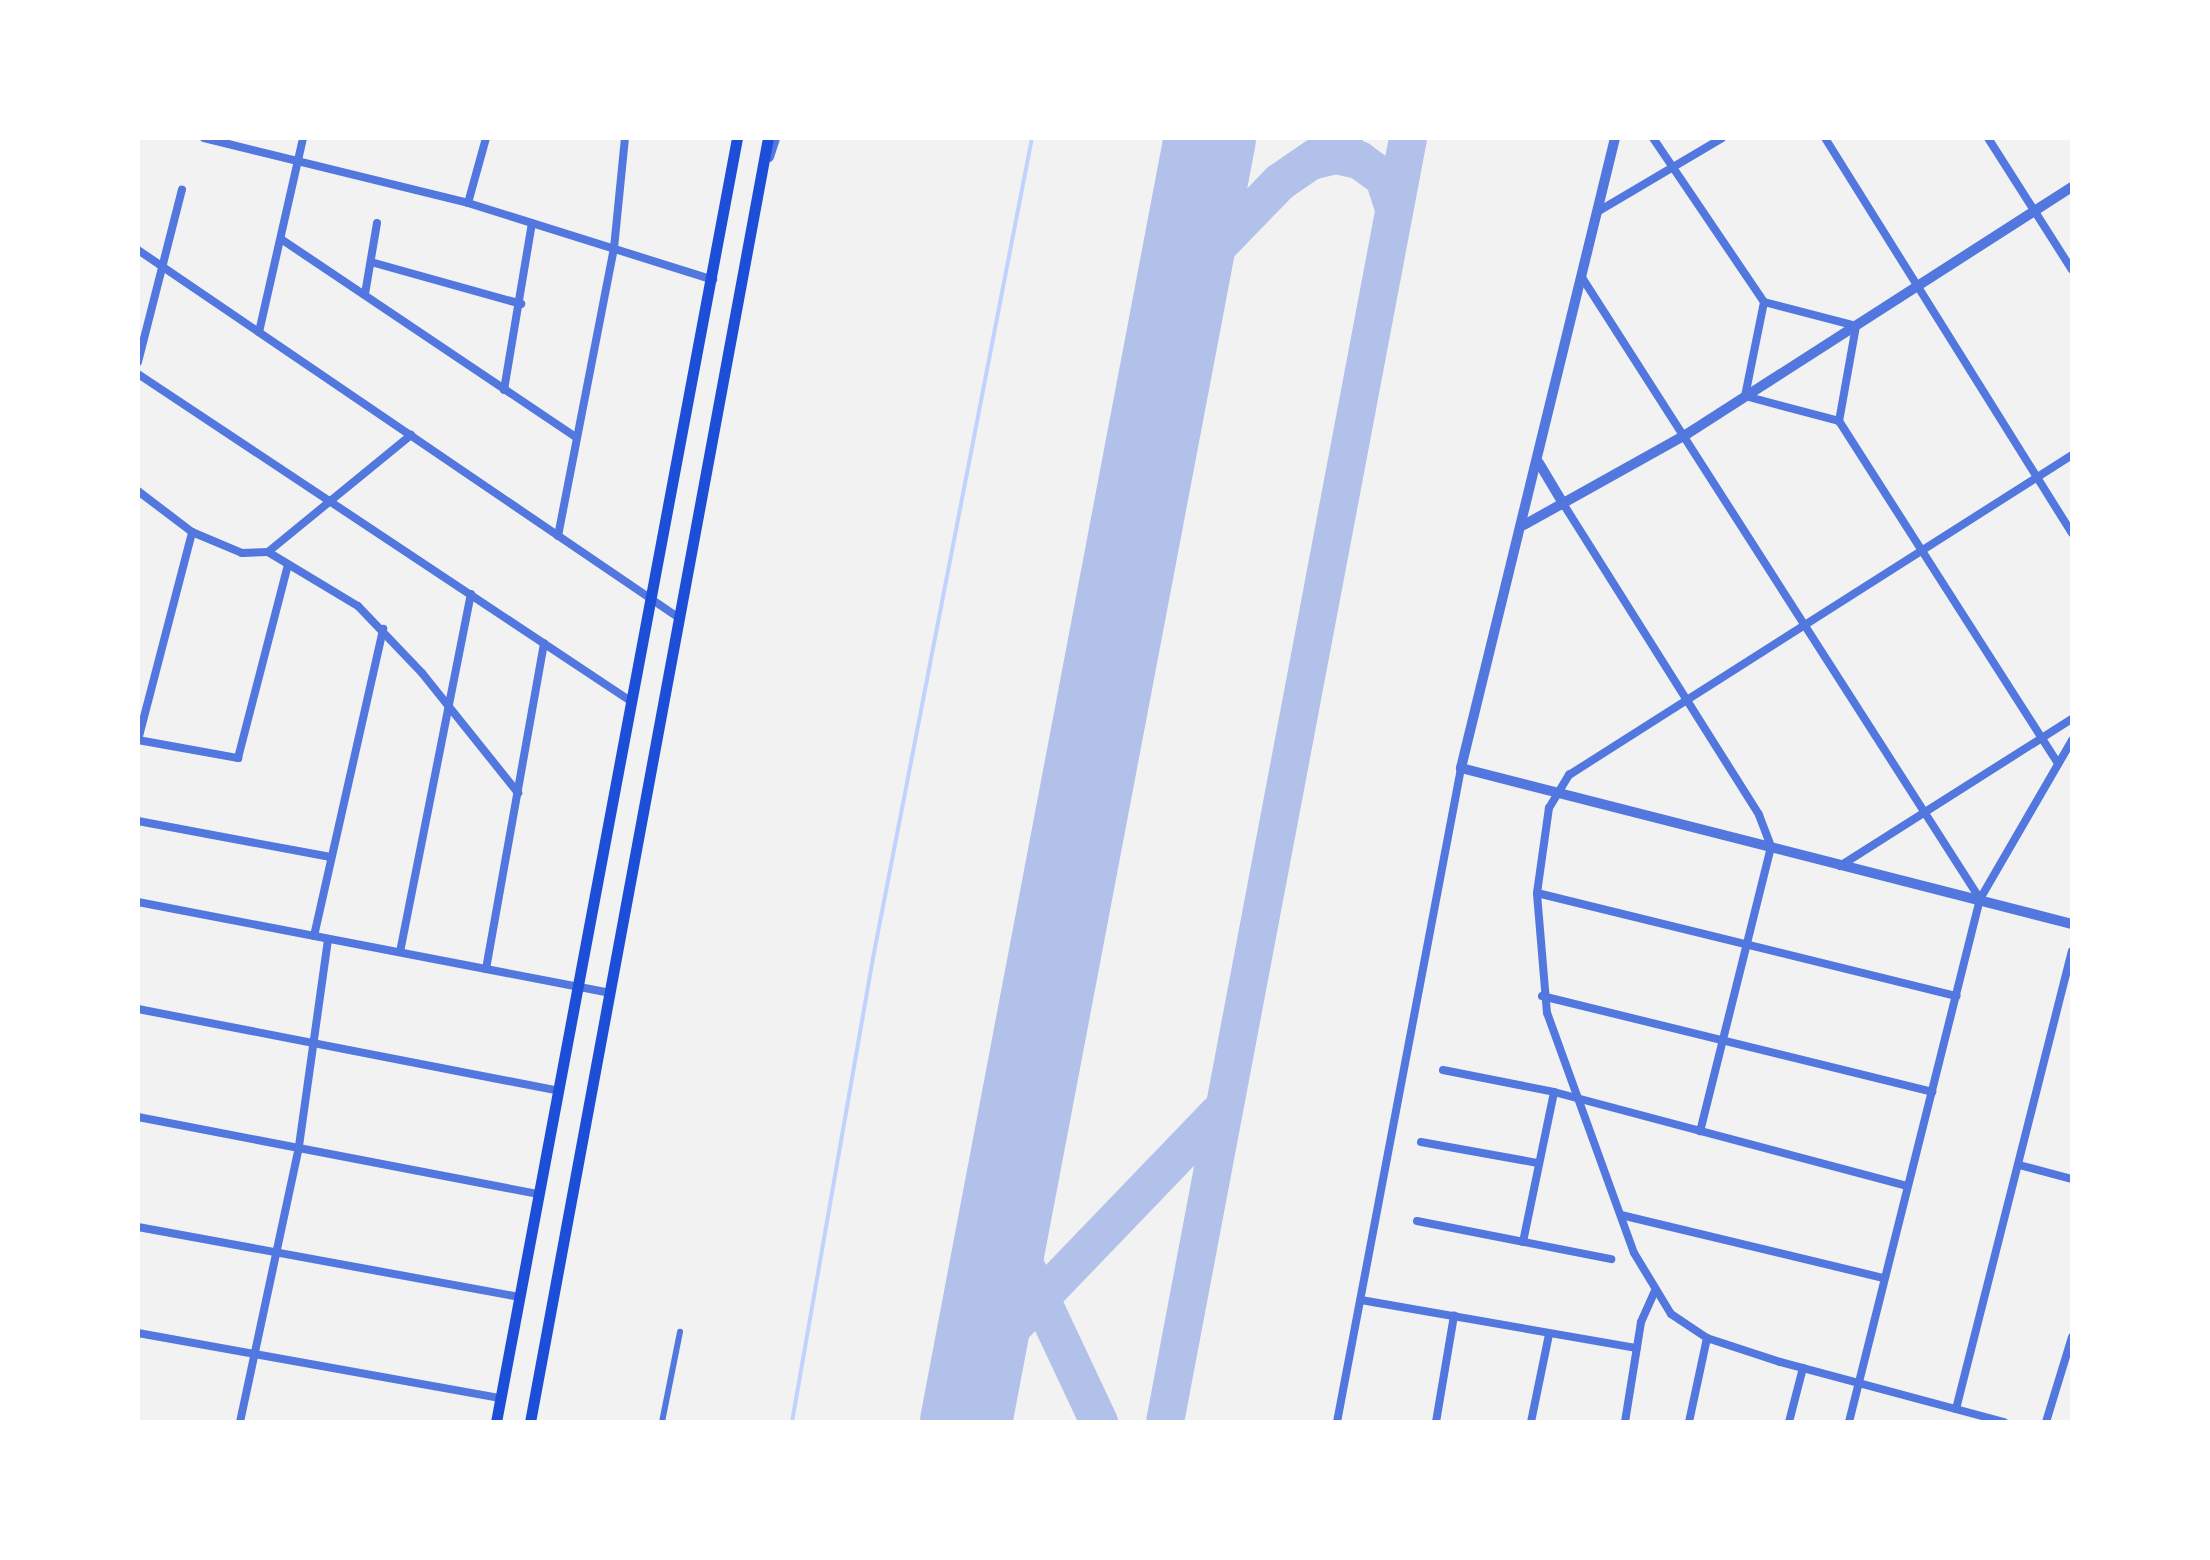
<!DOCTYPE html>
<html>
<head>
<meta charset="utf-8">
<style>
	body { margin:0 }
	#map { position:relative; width:2210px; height:1560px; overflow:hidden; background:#f2f2f2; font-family:"Asap Condensed",sans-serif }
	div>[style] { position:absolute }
	.stream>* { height:4px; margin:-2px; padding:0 2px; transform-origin:2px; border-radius:2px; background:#bfd3fe }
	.taxiway>* { height:38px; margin:-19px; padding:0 19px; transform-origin:19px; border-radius:19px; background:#b2c1ea }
	.runway>* { height:92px; margin:-46px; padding:0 46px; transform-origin:46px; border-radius:46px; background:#b2c1ea }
	.pedestrian>* { height:6px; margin:-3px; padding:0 3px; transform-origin:3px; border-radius:3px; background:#5277de }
	.minor>* { height:8px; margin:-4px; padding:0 4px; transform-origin:4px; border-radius:4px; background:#5277de }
	.tertiary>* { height:10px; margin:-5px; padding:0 5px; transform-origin:5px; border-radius:5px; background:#5277de }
	.secondary>* { height:11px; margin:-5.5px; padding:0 5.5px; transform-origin:5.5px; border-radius:5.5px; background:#1d4ed8 }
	span { translate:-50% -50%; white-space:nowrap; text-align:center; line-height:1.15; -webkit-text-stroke:8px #fff; paint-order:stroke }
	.frame { position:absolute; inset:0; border:140px solid #fff; pointer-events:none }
</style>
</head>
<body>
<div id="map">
	<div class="stream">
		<i style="left:792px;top:1422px;width:471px;rotate:-80.1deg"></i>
		<i style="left:873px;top:958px;width:835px;rotate:-79.03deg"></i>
	</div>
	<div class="taxiway">
		<i style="left:1311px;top:161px;width:25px;rotate:-14deg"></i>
		<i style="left:1335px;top:155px;width:25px;rotate:12deg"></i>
		<i style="left:1359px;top:160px;width:31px;rotate:36deg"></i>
		<i style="left:1384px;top:178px;width:33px;rotate:72deg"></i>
		<i style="left:1183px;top:282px;width:139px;rotate:-45.9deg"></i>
		<i style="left:1280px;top:182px;width:78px;rotate:-34.5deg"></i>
		<i style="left:1008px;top:1204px;width:31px;rotate:84deg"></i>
		<i style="left:1011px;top:1235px;width:207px;rotate:64.8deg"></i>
		<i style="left:978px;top:1363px;width:346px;rotate:-46.1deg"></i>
		<i style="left:1165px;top:1422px;width:1307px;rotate:-79.28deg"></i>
	</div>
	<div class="runway">
		<i style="left:966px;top:1422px;width:1307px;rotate:-79.24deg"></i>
	</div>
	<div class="pedestrian">
		<i style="left:662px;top:1422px;width:92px;rotate:-78.7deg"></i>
	</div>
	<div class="minor">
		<i style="left:204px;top:138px;width:272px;rotate:13.8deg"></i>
		<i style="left:468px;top:203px;width:257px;rotate:17.4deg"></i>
		<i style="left:1653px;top:138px;width:198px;rotate:55.9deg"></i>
		<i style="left:1764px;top:302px;width:95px;rotate:14.6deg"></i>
		<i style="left:1856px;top:326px;width:97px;rotate:100.1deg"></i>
		<i style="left:1839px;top:421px;width:406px;rotate:57.4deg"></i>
		<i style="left:1825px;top:138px;width:466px;rotate:58deg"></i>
		<i style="left:1988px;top:138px;width:156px;rotate:57.5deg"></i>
		<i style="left:468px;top:203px;width:67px;rotate:-74.5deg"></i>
		<i style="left:1597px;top:212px;width:145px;rotate:-30.6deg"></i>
		<i style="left:281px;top:239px;width:355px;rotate:33.9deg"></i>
		<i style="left:138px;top:250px;width:654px;rotate:34.22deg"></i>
		<i style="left:371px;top:262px;width:156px;rotate:15.6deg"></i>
		<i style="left:1581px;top:276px;width:740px;rotate:57.36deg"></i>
		<i style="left:365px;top:294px;width:72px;rotate:-80.4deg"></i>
		<i style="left:1764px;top:302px;width:96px;rotate:101.4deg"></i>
		<i style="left:1745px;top:396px;width:97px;rotate:14.9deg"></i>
		<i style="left:259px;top:332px;width:199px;rotate:-77.2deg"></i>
		<i style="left:138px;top:362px;width:178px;rotate:-75.7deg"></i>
		<i style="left:138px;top:374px;width:593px;rotate:33.58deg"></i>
		<i style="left:504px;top:390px;width:169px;rotate:-80.5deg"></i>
		<i style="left:138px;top:491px;width:68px;rotate:37.2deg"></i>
		<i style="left:192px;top:532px;width:54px;rotate:22.8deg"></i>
		<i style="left:242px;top:553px;width:26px;rotate:-2deg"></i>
		<i style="left:268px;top:552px;width:105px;rotate:31deg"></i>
		<i style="left:358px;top:606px;width:93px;rotate:46.3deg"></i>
		<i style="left:422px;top:673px;width:154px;rotate:51.3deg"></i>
		<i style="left:1564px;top:505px;width:366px;rotate:57.8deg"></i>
		<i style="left:1759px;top:815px;width:34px;rotate:69deg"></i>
		<i style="left:1771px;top:847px;width:293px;rotate:104deg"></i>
		<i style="left:558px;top:536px;width:293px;rotate:-79deg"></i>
		<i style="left:614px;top:248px;width:111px;rotate:-84.3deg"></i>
		<i style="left:268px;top:552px;width:185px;rotate:-39.3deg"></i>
		<i style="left:138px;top:740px;width:102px;rotate:10.2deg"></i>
		<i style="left:238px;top:758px;width:196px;rotate:-75.5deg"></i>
		<i style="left:138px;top:740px;width:215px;rotate:-75.4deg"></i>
		<i style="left:138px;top:821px;width:196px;rotate:10.6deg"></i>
		<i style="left:1840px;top:866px;width:275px;rotate:-32.4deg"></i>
		<i style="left:1537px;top:893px;width:432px;rotate:13.8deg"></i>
		<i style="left:138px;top:902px;width:480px;rotate:10.9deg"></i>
		<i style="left:314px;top:936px;width:315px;rotate:-77.3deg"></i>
		<i style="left:400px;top:952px;width:365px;rotate:-78.8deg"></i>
		<i style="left:486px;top:969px;width:331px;rotate:-79.9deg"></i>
		<i style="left:1542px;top:996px;width:402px;rotate:13.8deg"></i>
		<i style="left:138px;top:1009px;width:428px;rotate:11deg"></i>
		<i style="left:1443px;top:1070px;width:113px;rotate:11.2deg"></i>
		<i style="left:1554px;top:1092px;width:365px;rotate:14.9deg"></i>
		<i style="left:138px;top:1117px;width:408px;rotate:10.9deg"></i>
		<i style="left:1421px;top:1142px;width:119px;rotate:10.2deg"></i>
		<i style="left:2019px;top:1165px;width:55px;rotate:14.8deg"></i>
		<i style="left:1621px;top:1215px;width:269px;rotate:13.5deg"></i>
		<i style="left:1417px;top:1221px;width:198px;rotate:11.1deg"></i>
		<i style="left:138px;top:1227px;width:387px;rotate:10.4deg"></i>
		<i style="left:1523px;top:1242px;width:153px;rotate:-78.3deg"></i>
		<i style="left:1361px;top:1300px;width:280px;rotate:9.9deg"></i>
		<i style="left:138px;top:1333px;width:368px;rotate:10.2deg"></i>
		<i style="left:1956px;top:1409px;width:472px;rotate:-75.8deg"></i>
		<i style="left:240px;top:1422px;width:282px;rotate:-77.9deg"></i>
		<i style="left:299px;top:1146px;width:209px;rotate:-82deg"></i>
		<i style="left:1337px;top:1422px;width:666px;rotate:-79.26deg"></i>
		<i style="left:1436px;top:1422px;width:108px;rotate:-80.4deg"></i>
		<i style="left:1531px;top:1422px;width:90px;rotate:-78.4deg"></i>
		<i style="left:1625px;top:1422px;width:101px;rotate:-80.9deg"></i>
		<i style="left:1641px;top:1322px;width:35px;rotate:-66deg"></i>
		<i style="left:1689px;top:1422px;width:86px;rotate:-77.9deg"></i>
		<i style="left:1789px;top:1422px;width:56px;rotate:-75.5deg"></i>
		<i style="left:1849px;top:1422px;width:539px;rotate:-75.94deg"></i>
		<i style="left:1980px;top:899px;width:184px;rotate:-59.9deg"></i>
		<i style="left:2004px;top:1422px;width:232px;rotate:-165deg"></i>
		<i style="left:1780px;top:1362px;width:77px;rotate:-161.8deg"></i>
		<i style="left:1707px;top:1338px;width:43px;rotate:-146.3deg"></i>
		<i style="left:1671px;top:1314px;width:71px;rotate:-121.2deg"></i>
		<i style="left:1634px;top:1253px;width:255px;rotate:-109.9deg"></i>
		<i style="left:1547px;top:1013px;width:120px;rotate:-94.8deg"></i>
		<i style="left:1537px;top:893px;width:86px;rotate:-82deg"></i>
		<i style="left:1549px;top:808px;width:39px;rotate:-59deg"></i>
		<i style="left:1569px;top:775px;width:596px;rotate:-32.46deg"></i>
		<i style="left:2046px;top:1422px;width:89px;rotate:-73deg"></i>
	</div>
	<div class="tertiary">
		<i style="left:1615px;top:138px;width:649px;rotate:103.74deg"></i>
		<i style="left:1461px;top:768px;width:631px;rotate:14.32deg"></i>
		<i style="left:769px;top:157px;width:20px;rotate:-72deg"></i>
		<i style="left:1539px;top:463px;width:49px;rotate:59.2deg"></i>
		<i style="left:1524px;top:525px;width:187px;rotate:-29.2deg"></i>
		<i style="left:1687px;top:434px;width:457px;rotate:-32.7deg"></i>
	</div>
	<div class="secondary">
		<i style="left:496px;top:1422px;width:1306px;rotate:-79.37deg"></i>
		<i style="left:530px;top:1422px;width:1306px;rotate:-79.5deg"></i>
	</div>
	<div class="frame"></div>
</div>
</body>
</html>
